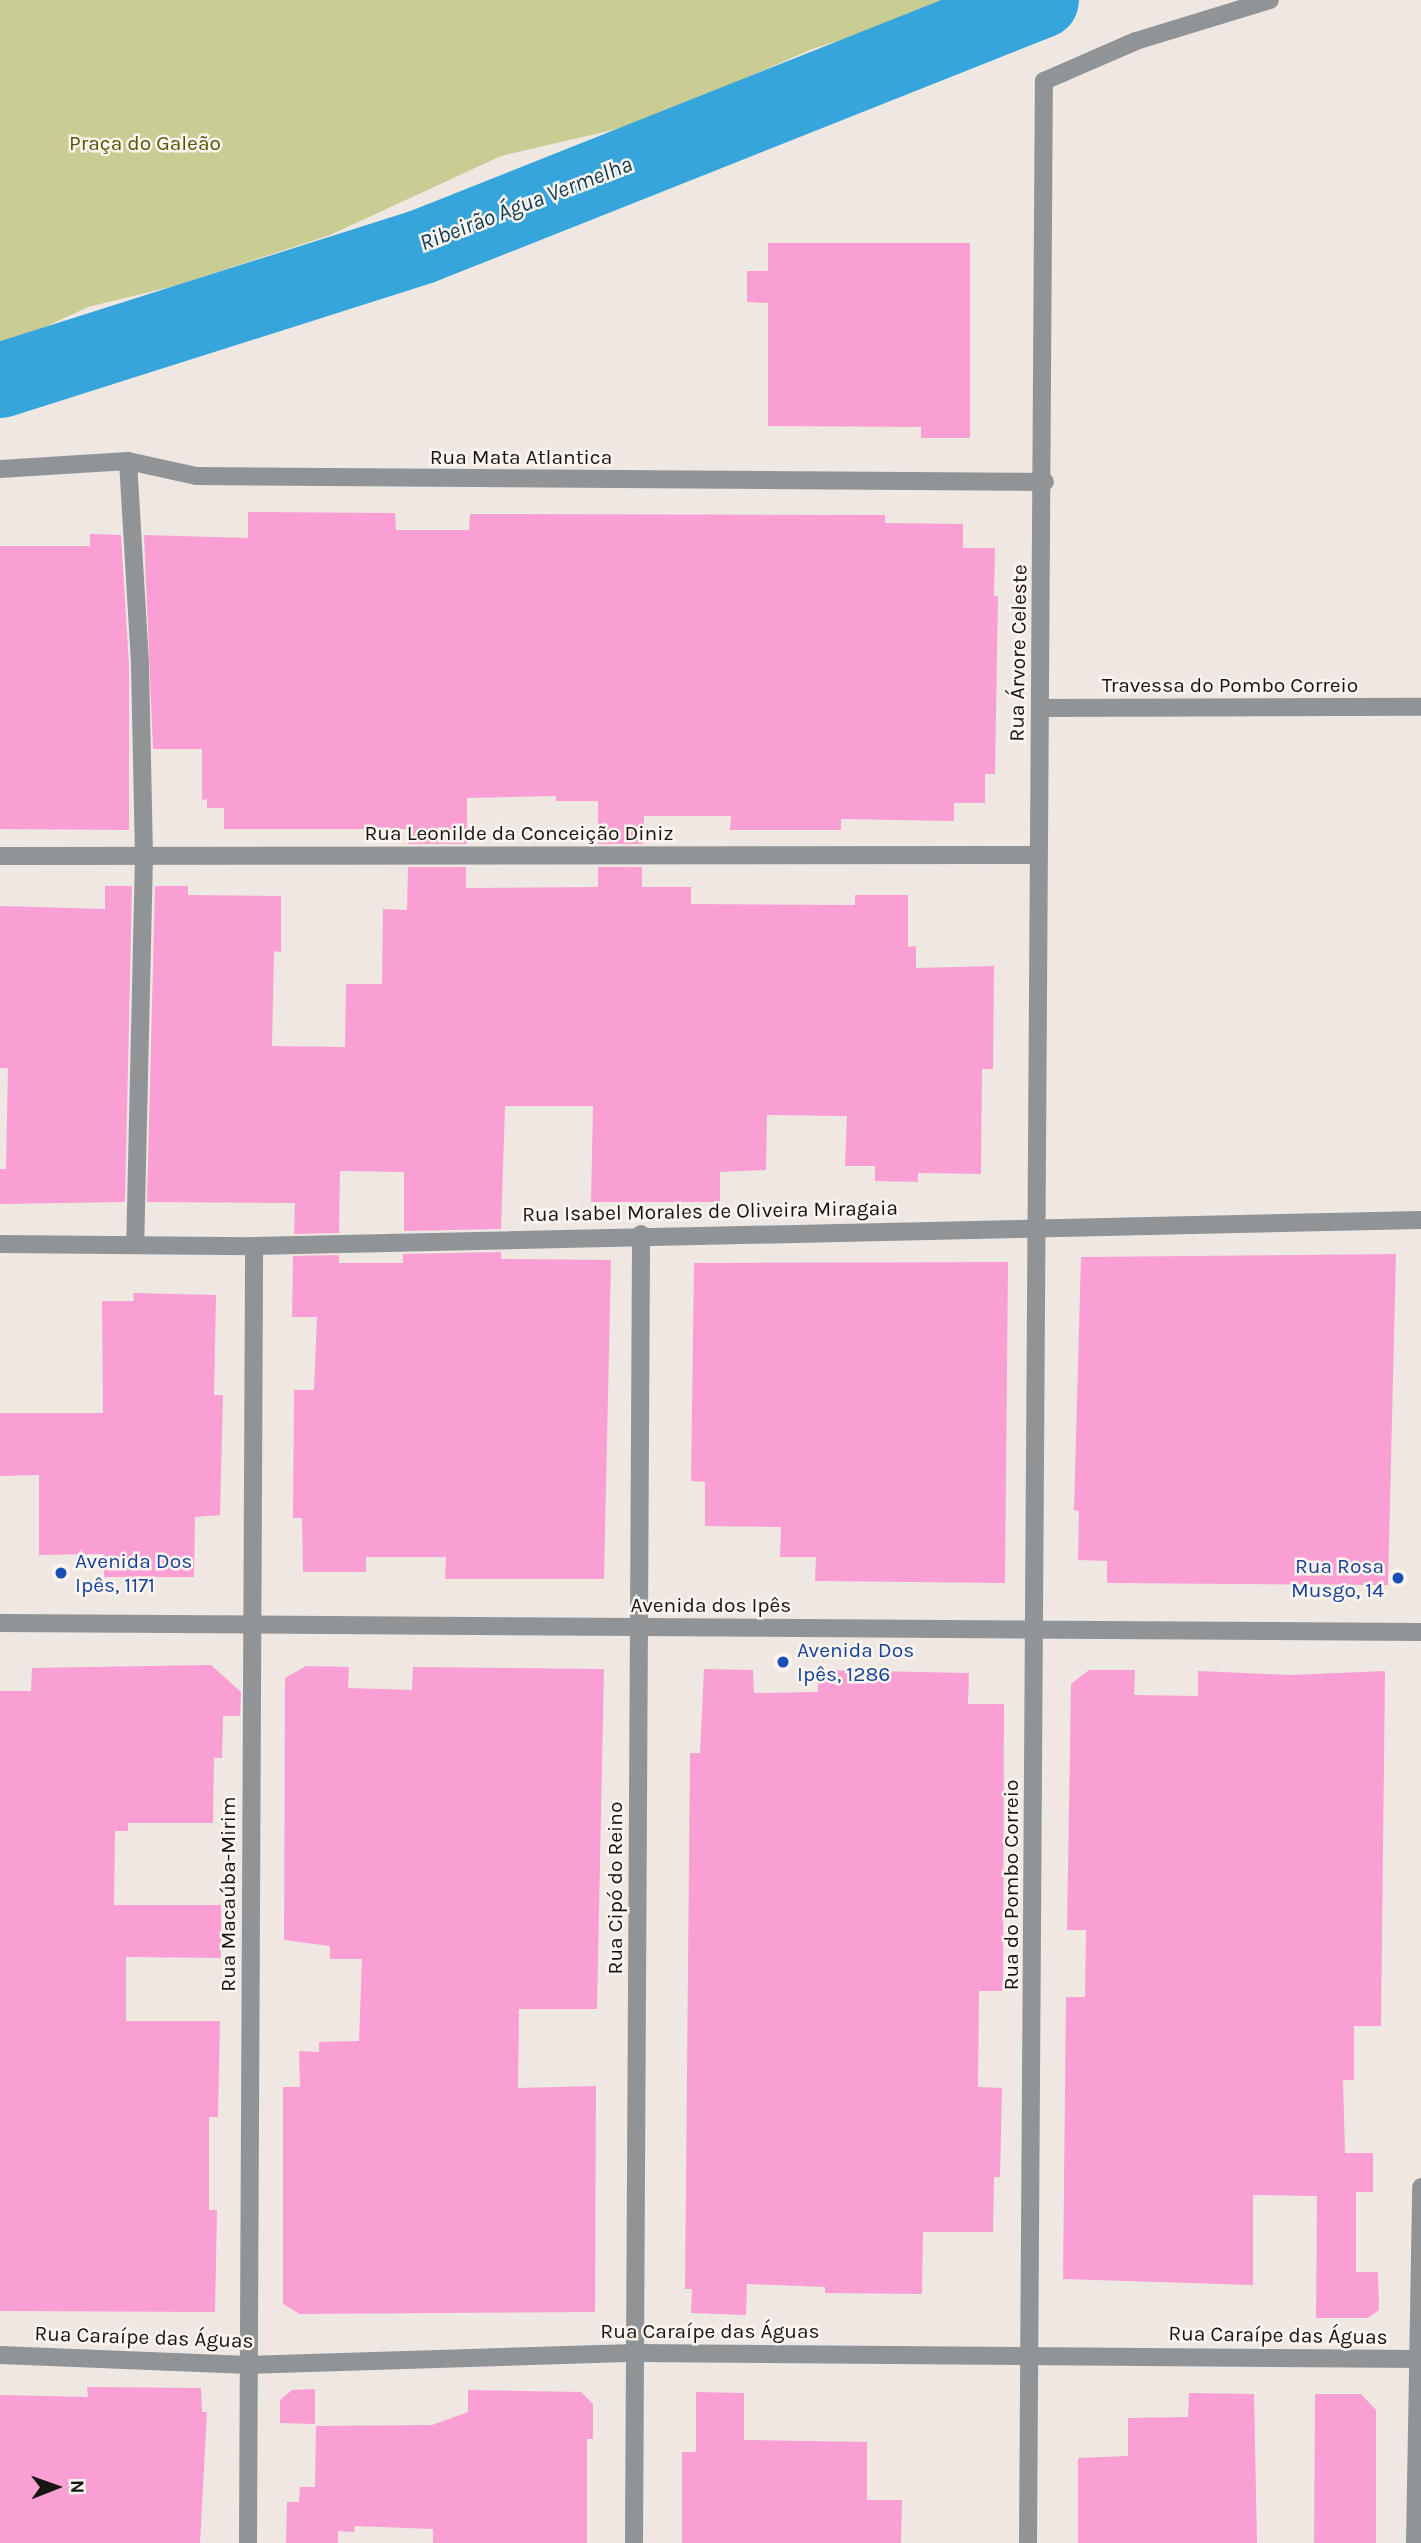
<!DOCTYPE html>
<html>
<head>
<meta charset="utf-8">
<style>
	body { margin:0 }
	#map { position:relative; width:1421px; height:2543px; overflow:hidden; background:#eee7e2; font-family:Karla,sans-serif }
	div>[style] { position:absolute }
	.green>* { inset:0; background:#cacd93 }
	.river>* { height:75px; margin:-37.5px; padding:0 37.5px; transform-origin:37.5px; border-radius:37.5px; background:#36a5db }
	.building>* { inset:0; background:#f99fd3 }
	.minor>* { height:18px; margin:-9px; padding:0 9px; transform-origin:9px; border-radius:9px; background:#919496 }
	.dots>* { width:19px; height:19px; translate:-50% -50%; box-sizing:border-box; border:4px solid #fbf4ef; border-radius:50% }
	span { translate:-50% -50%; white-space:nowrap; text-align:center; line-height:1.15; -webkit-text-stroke:5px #fbf4ef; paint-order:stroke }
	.park-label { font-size:21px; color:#545606 }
	.street-label { font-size:21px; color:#171513 }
	.transit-label { font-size:21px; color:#164399 }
	.left { translate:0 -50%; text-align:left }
	.right { translate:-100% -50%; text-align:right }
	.water-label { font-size:23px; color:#0d3b51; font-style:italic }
	.north { position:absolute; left:21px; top:2452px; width:70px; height:70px; -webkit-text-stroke:5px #fbf4ef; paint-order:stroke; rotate:89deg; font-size:19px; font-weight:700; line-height:28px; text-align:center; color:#171513 }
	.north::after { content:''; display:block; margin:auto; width:24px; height:32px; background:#171513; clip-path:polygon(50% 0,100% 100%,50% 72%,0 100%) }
</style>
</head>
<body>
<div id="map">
	<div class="green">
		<i style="clip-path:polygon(0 0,947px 0,905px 20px,812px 49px,643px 123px,501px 156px,330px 235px,178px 285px,88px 307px,0 348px)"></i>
	</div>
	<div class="river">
		<i style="left:0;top:380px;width:443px;rotate:-17.6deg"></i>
		<i style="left:422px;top:246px;width:666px;rotate:-21.67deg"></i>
	</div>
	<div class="building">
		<i style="clip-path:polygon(768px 243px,970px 243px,970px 438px,921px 438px,921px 427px,768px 426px,768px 303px,747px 302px,747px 271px,768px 271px)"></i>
		<i style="clip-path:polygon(248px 512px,395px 513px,396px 530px,469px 530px,470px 514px,885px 515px,885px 523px,963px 524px,963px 548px,995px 548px,994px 596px,998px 596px,995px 774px,985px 774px,985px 803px,954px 803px,954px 821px,841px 819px,841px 830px,730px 830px,731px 816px,644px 816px,643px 844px,598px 844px,598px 801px,556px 801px,556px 796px,467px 798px,467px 844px,408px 844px,408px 829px,224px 829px,224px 808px,207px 808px,207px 799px,202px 800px,202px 749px,153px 749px,144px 535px,248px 538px)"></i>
		<i style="clip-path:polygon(90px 534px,121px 535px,129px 665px,129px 830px,0 829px,0 546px,90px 546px)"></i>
		<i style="clip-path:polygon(408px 867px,466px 867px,466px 888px,598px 887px,598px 867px,642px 867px,642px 887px,691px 887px,691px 904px,855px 905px,855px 895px,908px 895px,908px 947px,916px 946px,916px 968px,994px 966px,993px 1069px,982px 1069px,981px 1174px,918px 1173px,918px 1182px,875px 1181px,875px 1166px,845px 1166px,847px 1116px,767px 1115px,766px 1170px,720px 1172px,720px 1202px,591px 1202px,593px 1106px,505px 1106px,501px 1229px,404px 1231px,404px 1172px,340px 1171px,339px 1233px,294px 1234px,295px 1203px,147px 1202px,155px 886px,188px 886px,188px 895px,281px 896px,281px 952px,274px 951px,272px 1046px,345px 1047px,346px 984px,382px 984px,383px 909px,407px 910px)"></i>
		<i style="clip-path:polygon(105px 886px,132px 886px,125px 1202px,0 1204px,0 1169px,6px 1169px,8px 1068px,0 1068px,0 906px,105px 909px)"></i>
		<i style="clip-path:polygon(501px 1252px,501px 1259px,611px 1260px,604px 1579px,445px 1579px,446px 1557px,366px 1557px,366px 1572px,303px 1572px,302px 1518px,293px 1518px,294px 1390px,314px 1390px,317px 1317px,292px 1317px,293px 1256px,339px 1255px,339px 1263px,403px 1263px,403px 1254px)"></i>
		<i style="clip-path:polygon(1396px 1254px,1388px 1585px,1107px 1583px,1107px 1561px,1078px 1560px,1079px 1511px,1074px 1510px,1081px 1257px)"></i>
		<i style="clip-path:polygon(1008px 1262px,1005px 1583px,815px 1581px,816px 1557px,780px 1557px,781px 1527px,705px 1526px,705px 1482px,691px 1481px,694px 1263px)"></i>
		<i style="clip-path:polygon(133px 1293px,216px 1295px,214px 1395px,223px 1395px,220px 1515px,195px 1517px,194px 1577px,104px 1577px,104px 1554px,39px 1555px,39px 1475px,0 1476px,0 1413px,103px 1413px,102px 1301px,134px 1301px)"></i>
		<i style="clip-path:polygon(211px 1665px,241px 1692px,240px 1716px,223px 1716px,222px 1758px,214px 1758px,213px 1823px,128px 1823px,128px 1831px,115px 1831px,114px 1905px,221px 1905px,221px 1958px,126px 1957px,126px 2021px,220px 2021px,218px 2117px,209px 2117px,209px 2210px,217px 2210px,215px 2312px,0 2311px,0 1691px,31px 1691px,32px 1668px)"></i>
		<i style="clip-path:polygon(306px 1666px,349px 1667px,348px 1688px,412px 1690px,413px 1667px,604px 1669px,597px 2009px,519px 2009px,518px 2088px,596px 2086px,595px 2312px,300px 2314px,283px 2304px,283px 2087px,300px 2087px,299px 2051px,319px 2052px,319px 2042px,359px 2041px,362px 1959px,330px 1959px,330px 1946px,284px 1940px,285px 1678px)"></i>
		<i style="clip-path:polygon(704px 1669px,753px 1670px,754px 1693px,818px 1692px,818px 1670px,969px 1673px,968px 1704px,1004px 1704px,1003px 1991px,979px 1991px,978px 2087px,1002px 2088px,1000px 2177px,994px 2177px,993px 2232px,923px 2232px,922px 2294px,825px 2293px,825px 2287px,747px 2284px,746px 2315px,691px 2313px,692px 2289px,685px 2289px,690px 1753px,700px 1753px)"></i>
		<i style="clip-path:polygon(1089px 1670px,1135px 1670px,1134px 1695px,1198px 1696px,1198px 1671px,1291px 1675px,1385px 1671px,1381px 2026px,1354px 2026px,1354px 2080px,1343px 2080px,1345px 2153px,1373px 2153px,1373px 2192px,1356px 2192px,1356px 2272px,1378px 2272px,1379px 2310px,1368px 2318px,1316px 2318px,1317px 2196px,1253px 2195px,1253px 2285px,1063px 2279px,1066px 1997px,1085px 1997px,1086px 1930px,1067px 1930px,1071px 1684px)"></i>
		<i style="clip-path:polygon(87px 2387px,201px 2388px,202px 2412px,207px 2412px,200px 2543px,0 2543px,0 2395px,88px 2397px)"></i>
		<i style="clip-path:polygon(315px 2389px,315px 2424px,280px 2423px,280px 2400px,292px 2390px)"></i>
		<i style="clip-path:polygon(468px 2390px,581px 2392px,593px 2404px,593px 2439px,587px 2439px,587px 2543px,433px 2543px,433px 2529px,355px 2526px,354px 2532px,338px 2531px,338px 2543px,286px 2543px,287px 2502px,299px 2502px,300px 2487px,315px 2487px,316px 2426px,432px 2425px,468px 2412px)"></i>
		<i style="clip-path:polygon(696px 2392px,744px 2393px,744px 2440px,867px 2442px,867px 2500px,902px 2500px,901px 2543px,682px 2543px,682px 2452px,696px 2452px)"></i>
		<i style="clip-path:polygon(1189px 2393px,1254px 2394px,1257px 2543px,1078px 2543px,1078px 2458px,1128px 2456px,1128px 2418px,1188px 2417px)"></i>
		<i style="clip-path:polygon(1315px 2394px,1361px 2394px,1376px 2410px,1376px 2543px,1314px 2543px)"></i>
	</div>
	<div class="minor">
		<i style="left:128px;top:461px;width:204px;rotate:86.6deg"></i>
		<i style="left:140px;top:665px;width:191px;rotate:88.8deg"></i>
		<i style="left:144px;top:856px;width:389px;rotate:91.3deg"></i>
		<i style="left:0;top:469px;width:128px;rotate:-3.6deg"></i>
		<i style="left:128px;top:461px;width:70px;rotate:12.4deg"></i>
		<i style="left:196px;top:476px;width:849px;rotate:0.4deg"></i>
		<i style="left:1040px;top:708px;width:381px;rotate:-0.2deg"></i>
		<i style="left:0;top:856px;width:1037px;rotate:-0.06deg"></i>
		<i style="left:0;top:1244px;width:254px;rotate:0.5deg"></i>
		<i style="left:254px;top:1246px;width:1167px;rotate:-1.28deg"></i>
		<i style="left:0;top:1623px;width:1421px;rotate:0.36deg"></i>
		<i style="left:0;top:2355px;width:249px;rotate:2.3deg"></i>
		<i style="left:249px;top:2365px;width:386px;rotate:-1.8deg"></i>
		<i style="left:635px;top:2353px;width:786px;rotate:0.44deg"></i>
		<i style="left:248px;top:2543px;width:1297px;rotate:-89.73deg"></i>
		<i style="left:634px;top:2543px;width:1309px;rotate:-89.69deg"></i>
		<i style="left:1028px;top:2543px;width:2462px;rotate:-89.63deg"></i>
		<i style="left:1044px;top:81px;width:100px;rotate:-23.5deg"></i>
		<i style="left:1136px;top:41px;width:140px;rotate:-17deg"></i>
		<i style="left:1415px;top:2543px;width:356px;rotate:-89deg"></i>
	</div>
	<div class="dots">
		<i style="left:61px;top:1573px;background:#1a4fb4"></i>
		<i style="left:1398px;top:1578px;background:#1a4fb4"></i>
		<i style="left:783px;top:1662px;background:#1a4fb4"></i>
	</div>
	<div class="park-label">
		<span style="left:145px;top:143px">Praça do Galeão</span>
	</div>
	<div class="street-label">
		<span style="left:521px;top:457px">Rua Mata Atlantica</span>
		<span style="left:1018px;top:653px;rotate:-89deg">Rua Árvore Celeste</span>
		<span style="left:1230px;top:685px">Travessa do Pombo Correio</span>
		<span style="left:519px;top:833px">Rua Leonilde da Conceição Diniz</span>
		<span style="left:710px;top:1211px;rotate:-1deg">Rua Isabel Morales de Oliveira Miragaia</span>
		<span style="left:711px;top:1605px">Avenida dos Ipês</span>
		<span style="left:1011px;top:1885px;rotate:-90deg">Rua do Pombo Correio</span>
		<span style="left:615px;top:1888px;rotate:-90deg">Rua Cipó do Reino</span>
		<span style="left:228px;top:1894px;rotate:-90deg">Rua Macaúba-Mirim</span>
		<span style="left:710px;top:2331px">Rua Caraípe das Águas</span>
		<span style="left:1278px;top:2335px;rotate:1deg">Rua Caraípe das Águas</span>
		<span style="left:144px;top:2337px;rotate:2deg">Rua Caraípe das Águas</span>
	</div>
	<div class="transit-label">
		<span class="left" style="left:75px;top:1573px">Avenida Dos<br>Ipês, 1171</span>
		<span class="right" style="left:1384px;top:1578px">Rua Rosa<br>Musgo, 14</span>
		<span class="left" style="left:797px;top:1662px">Avenida Dos<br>Ipês, 1286</span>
	</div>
	<div class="water-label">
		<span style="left:526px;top:204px;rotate:-21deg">Ribeirão Água Vermelha</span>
	</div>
	<div class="north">N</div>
</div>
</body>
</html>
